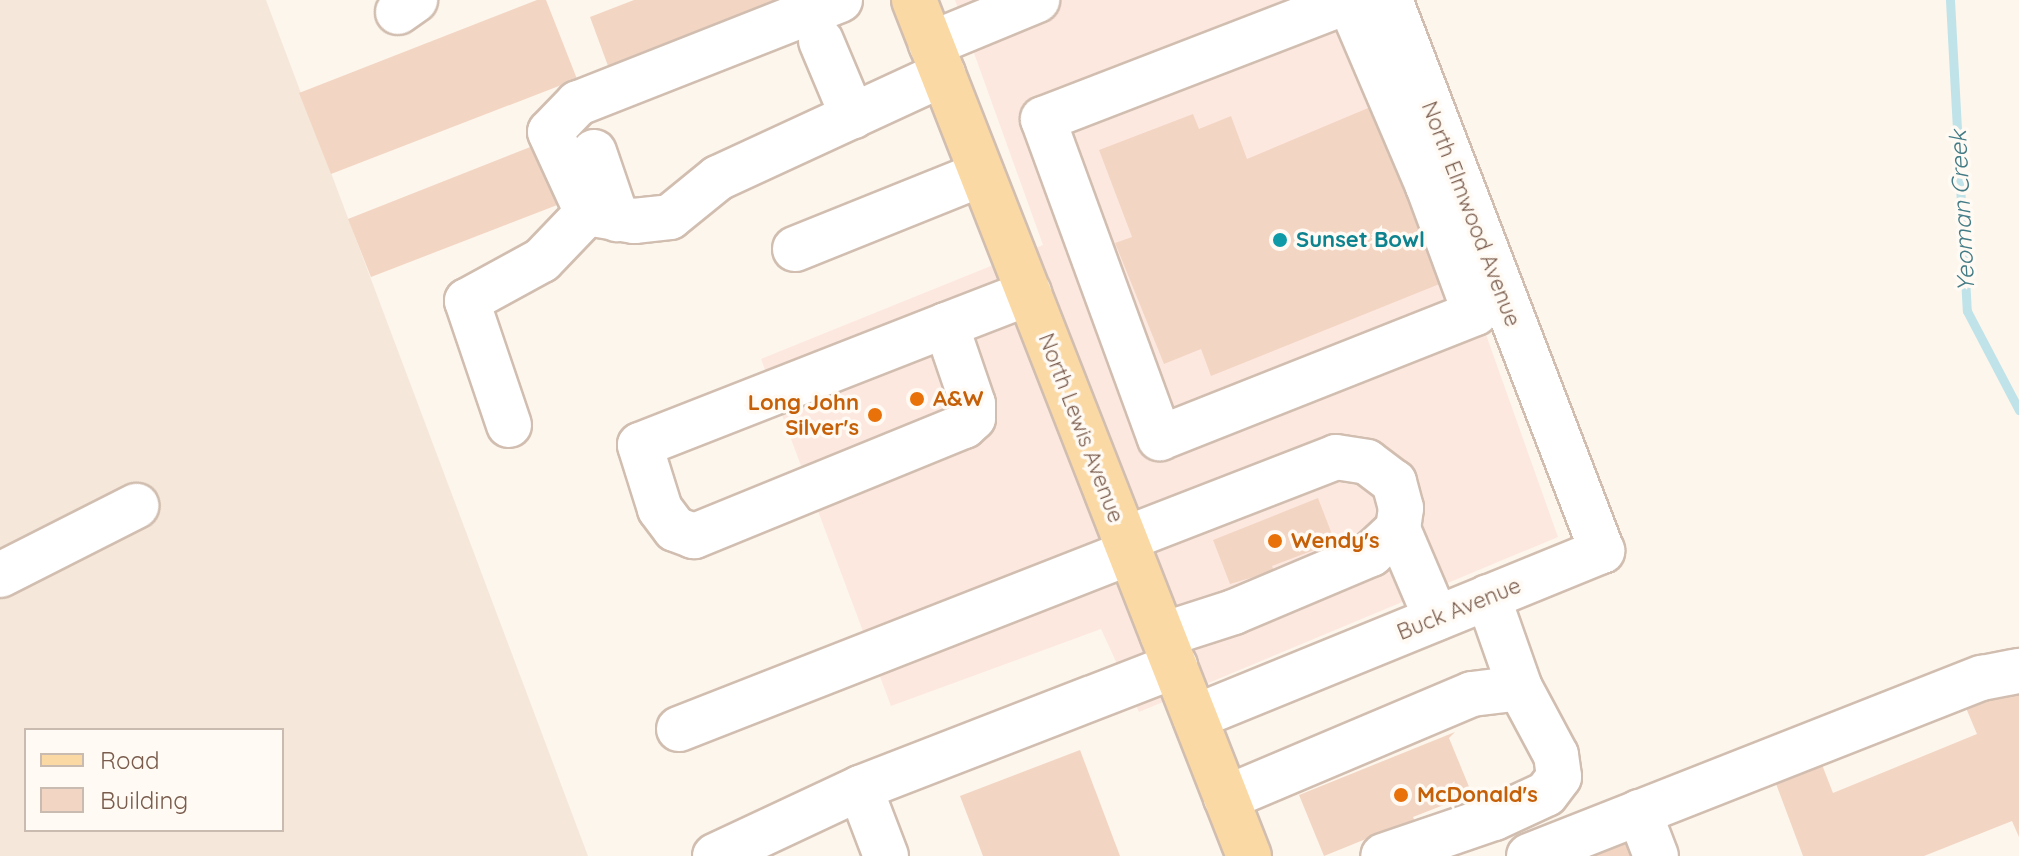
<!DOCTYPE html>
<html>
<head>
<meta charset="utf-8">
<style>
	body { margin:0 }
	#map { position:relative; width:2019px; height:856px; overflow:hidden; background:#fdf6ec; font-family:Quicksand,sans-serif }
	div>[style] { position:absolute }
	.residential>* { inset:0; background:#f5e8da }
	.commercial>* { inset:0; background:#fde8e0 }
	.stream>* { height:9px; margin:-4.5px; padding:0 4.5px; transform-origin:4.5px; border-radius:4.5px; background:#bfe3e8 }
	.building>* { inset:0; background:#f3d5c3 }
	.roads { filter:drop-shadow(2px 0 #d1beb0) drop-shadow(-2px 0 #d1beb0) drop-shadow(0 2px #d1beb0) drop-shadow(0 -2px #d1beb0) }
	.minor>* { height:44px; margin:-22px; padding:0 22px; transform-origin:22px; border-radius:22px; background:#fff }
	.major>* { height:44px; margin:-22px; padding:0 22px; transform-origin:22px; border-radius:22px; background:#fbd9a5 }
	.dots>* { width:22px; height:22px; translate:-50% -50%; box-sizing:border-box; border:4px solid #fffaf3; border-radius:50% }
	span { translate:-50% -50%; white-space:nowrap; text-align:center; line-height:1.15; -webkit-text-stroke:7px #fffaf3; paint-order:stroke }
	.street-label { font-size:22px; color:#7a5c4d }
	.culture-label { font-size:22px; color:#0d838f; font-weight:700 }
	.left { translate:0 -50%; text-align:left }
	.food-label { font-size:22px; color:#c56008; font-weight:700 }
	.right { translate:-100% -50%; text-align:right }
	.water-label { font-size:24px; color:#437c86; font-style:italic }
	.legend { position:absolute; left:24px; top:728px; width:260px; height:104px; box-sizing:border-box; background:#fffaf3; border:2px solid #cabbb1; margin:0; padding:10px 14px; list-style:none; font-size:24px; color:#7a5c4d }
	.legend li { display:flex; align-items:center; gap:16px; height:40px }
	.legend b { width:40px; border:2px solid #cabbb1 }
</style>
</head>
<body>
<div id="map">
	<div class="residential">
		<i style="clip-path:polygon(evenodd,0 0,266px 0,588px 856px,0 856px,0 0,26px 730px,282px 730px,282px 830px,26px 830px,26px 730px)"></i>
	</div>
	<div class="commercial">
		<i style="clip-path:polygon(955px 0,1367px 0,1558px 537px,1139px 712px,1101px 629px,891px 706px,761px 359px,1043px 245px)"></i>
	</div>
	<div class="stream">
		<i style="left:1950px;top:0;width:311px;rotate:86.9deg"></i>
		<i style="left:1967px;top:311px;width:112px;rotate:62.3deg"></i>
	</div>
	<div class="building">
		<i style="clip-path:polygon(537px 0,546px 0,577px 79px,331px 174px,299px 93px)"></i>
		<i style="clip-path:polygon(634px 0,796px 0,611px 74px,590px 17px)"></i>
		<i style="clip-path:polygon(1380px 103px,1452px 279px,1211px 376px,1201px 349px,1164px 364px,1115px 243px,1132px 237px,1099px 150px,1193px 114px,1199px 129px,1231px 116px,1247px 159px)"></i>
		<i style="clip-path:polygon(543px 142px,565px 202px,371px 277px,348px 219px)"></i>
		<i style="clip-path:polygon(1318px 498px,1335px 542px,1272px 566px,1274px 571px,1230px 584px,1213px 540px)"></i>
		<i style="clip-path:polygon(2019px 688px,2019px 837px,2012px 821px,1924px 856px,1803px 856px,1772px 773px,1819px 757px,1833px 793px,1977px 734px,1966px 708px)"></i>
		<i style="clip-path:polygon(1455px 732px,1449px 738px,1472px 794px,1413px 817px,1416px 824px,1400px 830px,1398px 826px,1324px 856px,1299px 795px)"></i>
		<i style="clip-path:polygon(1080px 750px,1120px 856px,983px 856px,960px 796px)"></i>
		<i style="clip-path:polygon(1629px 842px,1635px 856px,1594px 856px)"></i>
	</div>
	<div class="roads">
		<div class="minor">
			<i style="left:840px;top:0;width:282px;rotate:158.5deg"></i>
			<i style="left:578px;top:103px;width:40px;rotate:134deg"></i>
			<i style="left:550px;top:132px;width:89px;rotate:65.4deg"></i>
			<i style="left:587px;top:213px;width:48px;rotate:9.7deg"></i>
			<i style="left:634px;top:221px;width:36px;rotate:-6deg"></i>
			<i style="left:670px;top:217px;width:62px;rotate:-39.1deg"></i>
			<i style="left:718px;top:178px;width:248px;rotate:-24.8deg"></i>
			<i style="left:398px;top:12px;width:21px;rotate:-35deg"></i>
			<i style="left:821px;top:41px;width:82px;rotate:67.2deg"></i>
			<i style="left:931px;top:44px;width:115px;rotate:-22.5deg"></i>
			<i style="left:594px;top:152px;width:71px;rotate:71.1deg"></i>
			<i style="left:1428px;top:186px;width:201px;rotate:-113.1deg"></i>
			<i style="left:1349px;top:1px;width:328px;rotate:158.9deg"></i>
			<i style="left:1043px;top:119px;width:340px;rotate:69.9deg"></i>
			<i style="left:1160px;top:438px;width:339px;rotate:-21.6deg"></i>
			<i style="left:1475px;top:313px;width:135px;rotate:-110.3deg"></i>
			<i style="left:1428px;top:186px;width:30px;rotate:-23deg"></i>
			<i style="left:795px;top:249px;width:201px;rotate:-21.9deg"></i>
			<i style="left:946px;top:325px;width:83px;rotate:71.1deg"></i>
			<i style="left:973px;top:404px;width:14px;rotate:90deg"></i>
			<i style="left:973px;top:418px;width:12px;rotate:138deg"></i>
			<i style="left:964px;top:426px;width:292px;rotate:157.8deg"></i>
			<i style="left:694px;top:536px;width:20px;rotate:-160deg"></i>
			<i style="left:675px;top:529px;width:25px;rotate:-127deg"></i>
			<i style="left:660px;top:509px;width:67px;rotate:-107.4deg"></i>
			<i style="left:640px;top:445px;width:329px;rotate:-21.4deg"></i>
			<i style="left:946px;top:325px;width:89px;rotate:-21.1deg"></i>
			<i style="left:509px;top:425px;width:131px;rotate:-108.7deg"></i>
			<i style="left:467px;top:301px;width:85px;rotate:-28.7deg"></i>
			<i style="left:542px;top:260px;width:65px;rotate:-46.2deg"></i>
			<i style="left:1398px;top:529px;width:97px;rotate:66.9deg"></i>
			<i style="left:1125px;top:539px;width:226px;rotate:-21.2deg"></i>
			<i style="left:1336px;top:457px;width:31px;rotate:9deg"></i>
			<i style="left:1367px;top:462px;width:34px;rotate:37deg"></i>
			<i style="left:1394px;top:482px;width:27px;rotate:75deg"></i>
			<i style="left:1401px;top:508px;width:21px;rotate:98deg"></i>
			<i style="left:1398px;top:529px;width:37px;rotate:137deg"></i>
			<i style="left:1371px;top:554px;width:149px;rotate:157.1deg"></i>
			<i style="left:1234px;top:612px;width:75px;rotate:162.1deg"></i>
			<i style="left:0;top:575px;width:153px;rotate:-26.9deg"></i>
			<i style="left:1488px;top:597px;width:96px;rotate:70.6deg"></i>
			<i style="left:1195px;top:717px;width:440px;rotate:-22.2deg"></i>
			<i style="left:1602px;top:551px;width:590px;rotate:-111.04deg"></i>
			<i style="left:679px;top:729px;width:484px;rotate:-21.4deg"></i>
			<i style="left:860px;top:788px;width:73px;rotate:69.1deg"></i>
			<i style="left:1226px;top:798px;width:267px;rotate:-22.9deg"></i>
			<i style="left:1472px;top:694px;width:48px;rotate:-7.1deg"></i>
			<i style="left:1520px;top:688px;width:76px;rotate:61.8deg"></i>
			<i style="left:1556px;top:755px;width:22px;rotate:82deg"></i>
			<i style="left:1559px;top:777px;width:21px;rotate:127deg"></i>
			<i style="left:1546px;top:794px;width:57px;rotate:155.2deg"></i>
			<i style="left:1494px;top:818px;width:117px;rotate:161.1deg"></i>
			<i style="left:1639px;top:812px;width:47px;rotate:68.9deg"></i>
			<i style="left:715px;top:856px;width:160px;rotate:-25.1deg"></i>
			<i style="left:860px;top:788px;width:338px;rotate:-21.2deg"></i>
			<i style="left:1529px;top:856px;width:487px;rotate:-21.5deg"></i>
			<i style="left:1982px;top:678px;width:38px;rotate:-11deg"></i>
		</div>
		<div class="major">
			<i style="left:914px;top:0;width:919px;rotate:68.63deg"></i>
		</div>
	</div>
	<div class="dots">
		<i style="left:1280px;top:240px;background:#0f9aa8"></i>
		<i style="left:917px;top:399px;background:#e8710a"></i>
		<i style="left:875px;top:415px;background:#e8710a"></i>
		<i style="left:1275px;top:541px;background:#e8710a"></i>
		<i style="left:1401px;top:795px;background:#e8710a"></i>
	</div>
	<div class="street-label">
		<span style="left:1471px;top:214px;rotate:69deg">North Elmwood Avenue</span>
		<span style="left:1081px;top:428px;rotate:69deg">North Lewis Avenue</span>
		<span style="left:1459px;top:609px;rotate:-22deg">Buck Avenue</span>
	</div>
	<div class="culture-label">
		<span class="left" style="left:1296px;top:240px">Sunset Bowl</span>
	</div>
	<div class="food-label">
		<span class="left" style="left:933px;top:399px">A&amp;W</span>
		<span class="right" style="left:859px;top:415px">Long John<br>Silver's</span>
		<span class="left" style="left:1291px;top:541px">Wendy's</span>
		<span class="left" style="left:1417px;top:795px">McDonald's</span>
	</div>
	<div class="water-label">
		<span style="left:1962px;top:211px;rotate:-93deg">Yeoman Creek</span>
	</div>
	<ul class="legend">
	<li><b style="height:10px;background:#fbd9a5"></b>Road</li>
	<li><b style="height:22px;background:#f3d5c3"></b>Building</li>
	</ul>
</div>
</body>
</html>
